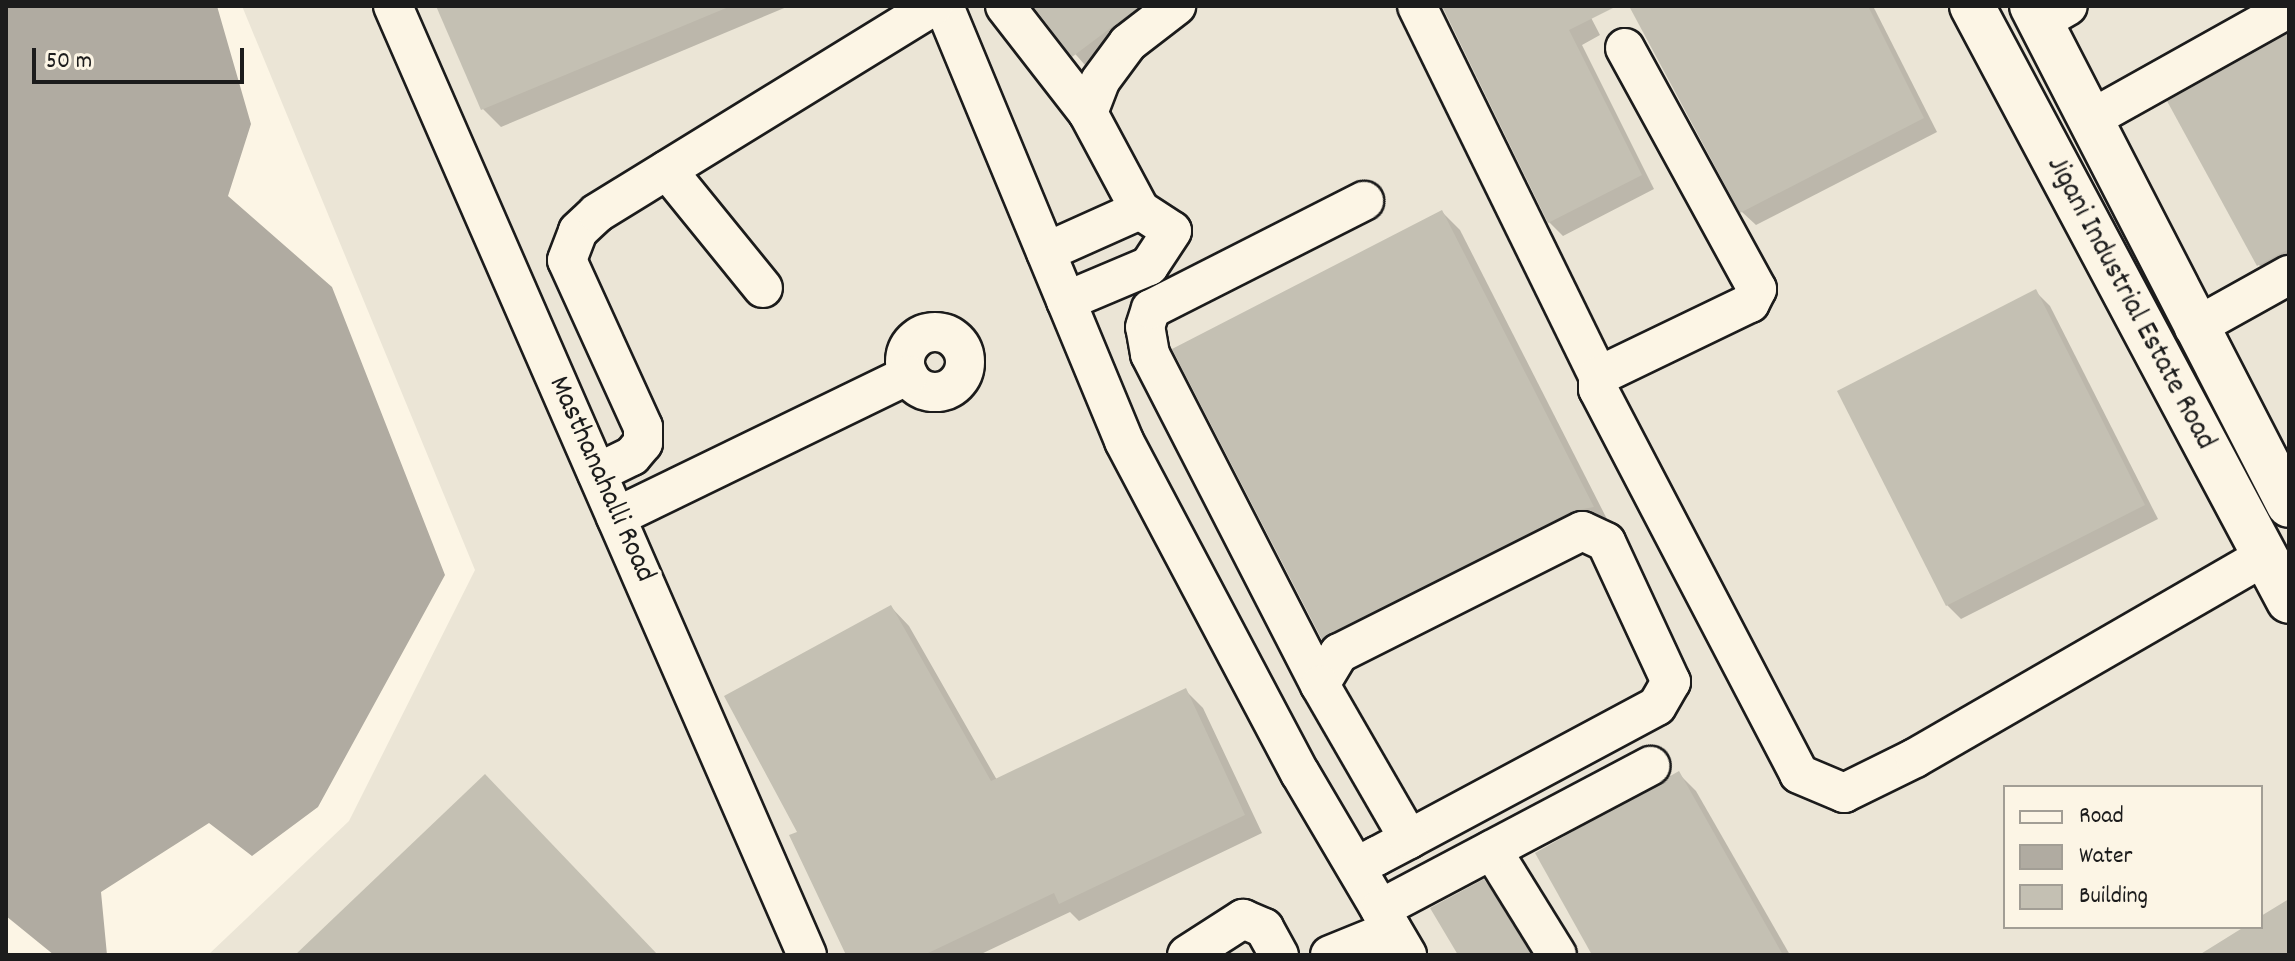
<!DOCTYPE html>
<html>
<head>
<meta charset="utf-8">
<style>
	body { margin:0 }
	#map { position:relative; width:2295px; height:961px; overflow:hidden; background:#fcf5e5; font-family:Dekko,sans-serif }
	div>[style] { position:absolute }
	.built>* { inset:0; background:#ebe5d6 }
	.water>* { inset:0; background:#b0aba1 }
	.shadow>* { inset:0; background:#0003 }
	.building>* { inset:0; background:#c4c0b3 }
	.roads { filter:drop-shadow(2px 0 #1c1c1c) drop-shadow(-2px 0 #1c1c1c) drop-shadow(0 2px #1c1c1c) drop-shadow(0 -2px #1c1c1c) }
	.minor>* { height:38px; margin:-19px; padding:0 19px; transform-origin:19px; border-radius:19px; background:#fcf5e5 }
	.minor>.ring { margin:-19px; padding:0; box-sizing:content-box; background:none; border:38px solid #fcf5e5; border-radius:50% }
	.major>* { height:44px; margin:-22px; padding:0 22px; transform-origin:22px; border-radius:22px; background:#fcf5e5 }
	span { translate:-50% -50%; white-space:nowrap; text-align:center; line-height:1.15; -webkit-text-stroke:7px #fcf5e5; paint-order:stroke }
	.street-label { font-size:30px; color:#1c1c1c }
	.frame { position:absolute; inset:0; border:8px solid #1c1c1c; pointer-events:none }
	.legend { position:absolute; left:2003px; top:785px; width:260px; height:144px; box-sizing:border-box; background:#fcf5e5; border:2px solid #a29e95; margin:0; padding:10px 14px; list-style:none; font-size:24px; color:#1c1c1c }
	.legend li { display:flex; align-items:center; gap:16px; height:40px }
	.legend b { width:40px; border:2px solid #a29e95 }
	.scale { position:absolute; left:32px; top:48px; width:212px; height:36px; box-sizing:border-box; border:4px solid #1c1c1c; border-top:0; padding-left:10px; font-size:24px; line-height:28px; white-space:nowrap; color:#1c1c1c; -webkit-text-stroke:6px #fcf5e5; paint-order:stroke }
</style>
</head>
<body>
<div id="map">
	<div class="built">
		<i style="clip-path:polygon(evenodd,242px 6px,2289px 6px,2289px 955px,208px 955px,349px 821px,475px 570px,242px 6px,2005px 787px,2261px 787px,2261px 927px,2005px 927px,2005px 787px)"></i>
	</div>
	<div class="water">
		<i style="clip-path:polygon(6px 6px,217px 6px,251px 124px,228px 196px,332px 287px,445px 575px,318px 807px,252px 856px,209px 823px,101px 892px,107px 955px,54px 955px,6px 916px)"></i>
	</div>
	<div class="shadow">
		<i style="clip-path:polygon(438px 6px,789px 6px,501px 127px,483px 109px)"></i>
		<i style="clip-path:polygon(1033px 6px,1181px 6px,1092px 73px)"></i>
		<i style="clip-path:polygon(1444px 6px,1585px 6px,1600px 35px,1582px 45px,1654px 189px,1563px 236px,1549px 222px)"></i>
		<i style="clip-path:polygon(1635px 6px,1873px 6px,1937px 132px,1756px 225px,1742px 212px)"></i>
		<i style="clip-path:polygon(2289px 35px,2289px 276px,2277px 283px,2259px 265px)"></i>
		<i style="clip-path:polygon(1442px 212px,1460px 230px,1610px 525px,1341px 657px,1323px 639px)"></i>
		<i style="clip-path:polygon(2036px 292px,2050px 306px,2158px 519px,1961px 619px,1947px 605px)"></i>
		<i style="clip-path:polygon(891px 607px,909px 626px,997px 780px,1185px 690px,1203px 708px,1262px 833px,1079px 921px,1070px 912px,979px 955px,848px 955px,800px 832px)"></i>
		<i style="clip-path:polygon(1678px 773px,1696px 791px,1790px 955px,1595px 955px)"></i>
		<i style="clip-path:polygon(1484px 881px,1502px 899px,1535px 955px,1460px 955px)"></i>
	</div>
	<div class="building">
		<i style="clip-path:polygon(436px 6px,731px 6px,481px 110px)"></i>
		<i style="clip-path:polygon(1033px 6px,1140px 6px,1072px 57px)"></i>
		<i style="clip-path:polygon(1442px 6px,1617px 6px,1569px 30px,1642px 175px,1548px 223px)"></i>
		<i style="clip-path:polygon(1629px 6px,1868px 6px,1924px 118px,1740px 213px)"></i>
		<i style="clip-path:polygon(2289px 33px,2289px 249px,2257px 266px,2167px 101px)"></i>
		<i style="clip-path:polygon(1442px 210px,1594px 507px,1572px 511px,1322px 640px,1172px 349px)"></i>
		<i style="clip-path:polygon(2036px 289px,2145px 505px,1946px 606px,1837px 391px)"></i>
		<i style="clip-path:polygon(891px 605px,991px 781px,1186px 688px,1245px 815px,1059px 904px,1054px 893px,924px 955px,846px 955px,789px 835px,797px 832px,724px 696px)"></i>
		<i style="clip-path:polygon(1679px 771px,1783px 955px,1592px 955px,1535px 853px)"></i>
		<i style="clip-path:polygon(485px 774px,658px 955px,295px 955px)"></i>
		<i style="clip-path:polygon(1484px 879px,1531px 955px,1458px 955px,1430px 908px)"></i>
		<i style="clip-path:polygon(2289px 899px,2289px 955px,2199px 955px,2244px 927px,2261px 927px,2261px 916px)"></i>
	</div>
	<div class="roads">
		<div class="minor">
			<i style="left:393px;top:6px;width:1035px;rotate:66.43deg"></i>
			<i style="left:944px;top:6px;width:471px;rotate:67.5deg"></i>
			<i style="left:1124px;top:441px;width:376px;rotate:62.1deg"></i>
			<i style="left:1300px;top:773px;width:211px;rotate:59.5deg"></i>
			<i style="left:1005px;top:6px;width:135px;rotate:52.2deg"></i>
			<i style="left:1417px;top:6px;width:412px;rotate:63.9deg"></i>
			<i style="left:2040px;top:22px;width:32px;rotate:-30deg"></i>
			<i style="left:1625px;top:48px;width:275px;rotate:61.3deg"></i>
			<i style="left:1757px;top:289px;width:16px;rotate:117deg"></i>
			<i style="left:1750px;top:303px;width:169px;rotate:154.3deg"></i>
			<i style="left:1598px;top:376px;width:13px;rotate:90deg"></i>
			<i style="left:1598px;top:389px;width:434px;rotate:62.4deg"></i>
			<i style="left:1799px;top:774px;width:49px;rotate:22.9deg"></i>
			<i style="left:1844px;top:793px;width:79px;rotate:-26.2deg"></i>
			<i style="left:1915px;top:758px;width:402px;rotate:-30deg"></i>
			<i style="left:2089px;top:120px;width:229px;rotate:-29.2deg"></i>
			<i style="left:667px;top:170px;width:152px;rotate:50.9deg"></i>
			<i style="left:1140px;top:210px;width:110px;rotate:-118.2deg"></i>
			<i style="left:1088px;top:113px;width:34px;rotate:-69deg"></i>
			<i style="left:1100px;top:81px;width:47px;rotate:-53.6deg"></i>
			<i style="left:1128px;top:43px;width:61px;rotate:-37.6deg"></i>
			<i style="left:1046px;top:252px;width:103px;rotate:-24.1deg"></i>
			<i style="left:1140px;top:210px;width:38px;rotate:33deg"></i>
			<i style="left:1172px;top:231px;width:42px;rotate:123.3deg"></i>
			<i style="left:1149px;top:266px;width:90px;rotate:157.1deg"></i>
			<i style="left:2194px;top:328px;width:109px;rotate:-29.2deg"></i>
			<i class="ring" style="left:905px;top:332px;width:22px;height:22px"></i>
			<i style="left:597px;top:473px;width:39px;rotate:-26deg"></i>
			<i style="left:632px;top:456px;width:17px;rotate:-50deg"></i>
			<i style="left:643px;top:443px;width:16px;rotate:-90deg"></i>
			<i style="left:643px;top:427px;width:183px;rotate:-114.5deg"></i>
			<i style="left:567px;top:260px;width:31px;rotate:-69deg"></i>
			<i style="left:578px;top:231px;width:26px;rotate:-43deg"></i>
			<i style="left:597px;top:213px;width:395px;rotate:-31.6deg"></i>
			<i style="left:616px;top:517px;width:325px;rotate:-25.9deg"></i>
			<i style="left:1320px;top:685px;width:372px;rotate:-117.2deg"></i>
			<i style="left:1150px;top:354px;width:27px;rotate:-100deg"></i>
			<i style="left:1145px;top:327px;width:19px;rotate:-72deg"></i>
			<i style="left:1151px;top:309px;width:239px;rotate:-26.9deg"></i>
			<i style="left:1492px;top:850px;width:123px;rotate:58.2deg"></i>
			<i style="left:1356px;top:867px;width:24px;rotate:-28deg"></i>
			<i style="left:1377px;top:856px;width:36px;rotate:-28deg"></i>
			<i style="left:1409px;top:839px;width:281px;rotate:-28.2deg"></i>
			<i style="left:1657px;top:706px;width:28px;rotate:-60deg"></i>
			<i style="left:1671px;top:682px;width:154px;rotate:-114.9deg"></i>
			<i style="left:1606px;top:542px;width:26px;rotate:-155deg"></i>
			<i style="left:1582px;top:531px;width:272px;rotate:153.3deg"></i>
			<i style="left:1339px;top:653px;width:37px;rotate:121deg"></i>
			<i style="left:1320px;top:685px;width:178px;rotate:60deg"></i>
			<i style="left:1380px;top:909px;width:306px;rotate:-27.9deg"></i>
			<i style="left:1187px;top:955px;width:67px;rotate:-32.7deg"></i>
			<i style="left:1243px;top:919px;width:23px;rotate:23deg"></i>
			<i style="left:1264px;top:928px;width:31px;rotate:61deg"></i>
			<i style="left:1330px;top:955px;width:67px;rotate:-22deg"></i>
		</div>
		<div class="major">
			<i style="left:1972px;top:6px;width:674px;rotate:61.95deg"></i>
			<i style="left:2032px;top:6px;width:561px;rotate:62.75deg"></i>
		</div>
	</div>
	<div class="street-label">
		<span style="left:2129px;top:304px;rotate:62deg">Jigani Industrial Estate Road</span>
		<span style="left:600px;top:480px;rotate:66deg">Masthanahalli Road</span>
	</div>
	<div class="frame"></div>
	<ul class="legend">
	<li><b style="height:10px;background:#fcf5e5"></b>Road</li>
	<li><b style="height:22px;background:#b0aba1"></b>Water</li>
	<li><b style="height:22px;background:#c4c0b3"></b>Building</li>
	</ul>
	<div class="scale">50 m</div>
</div>
</body>
</html>
